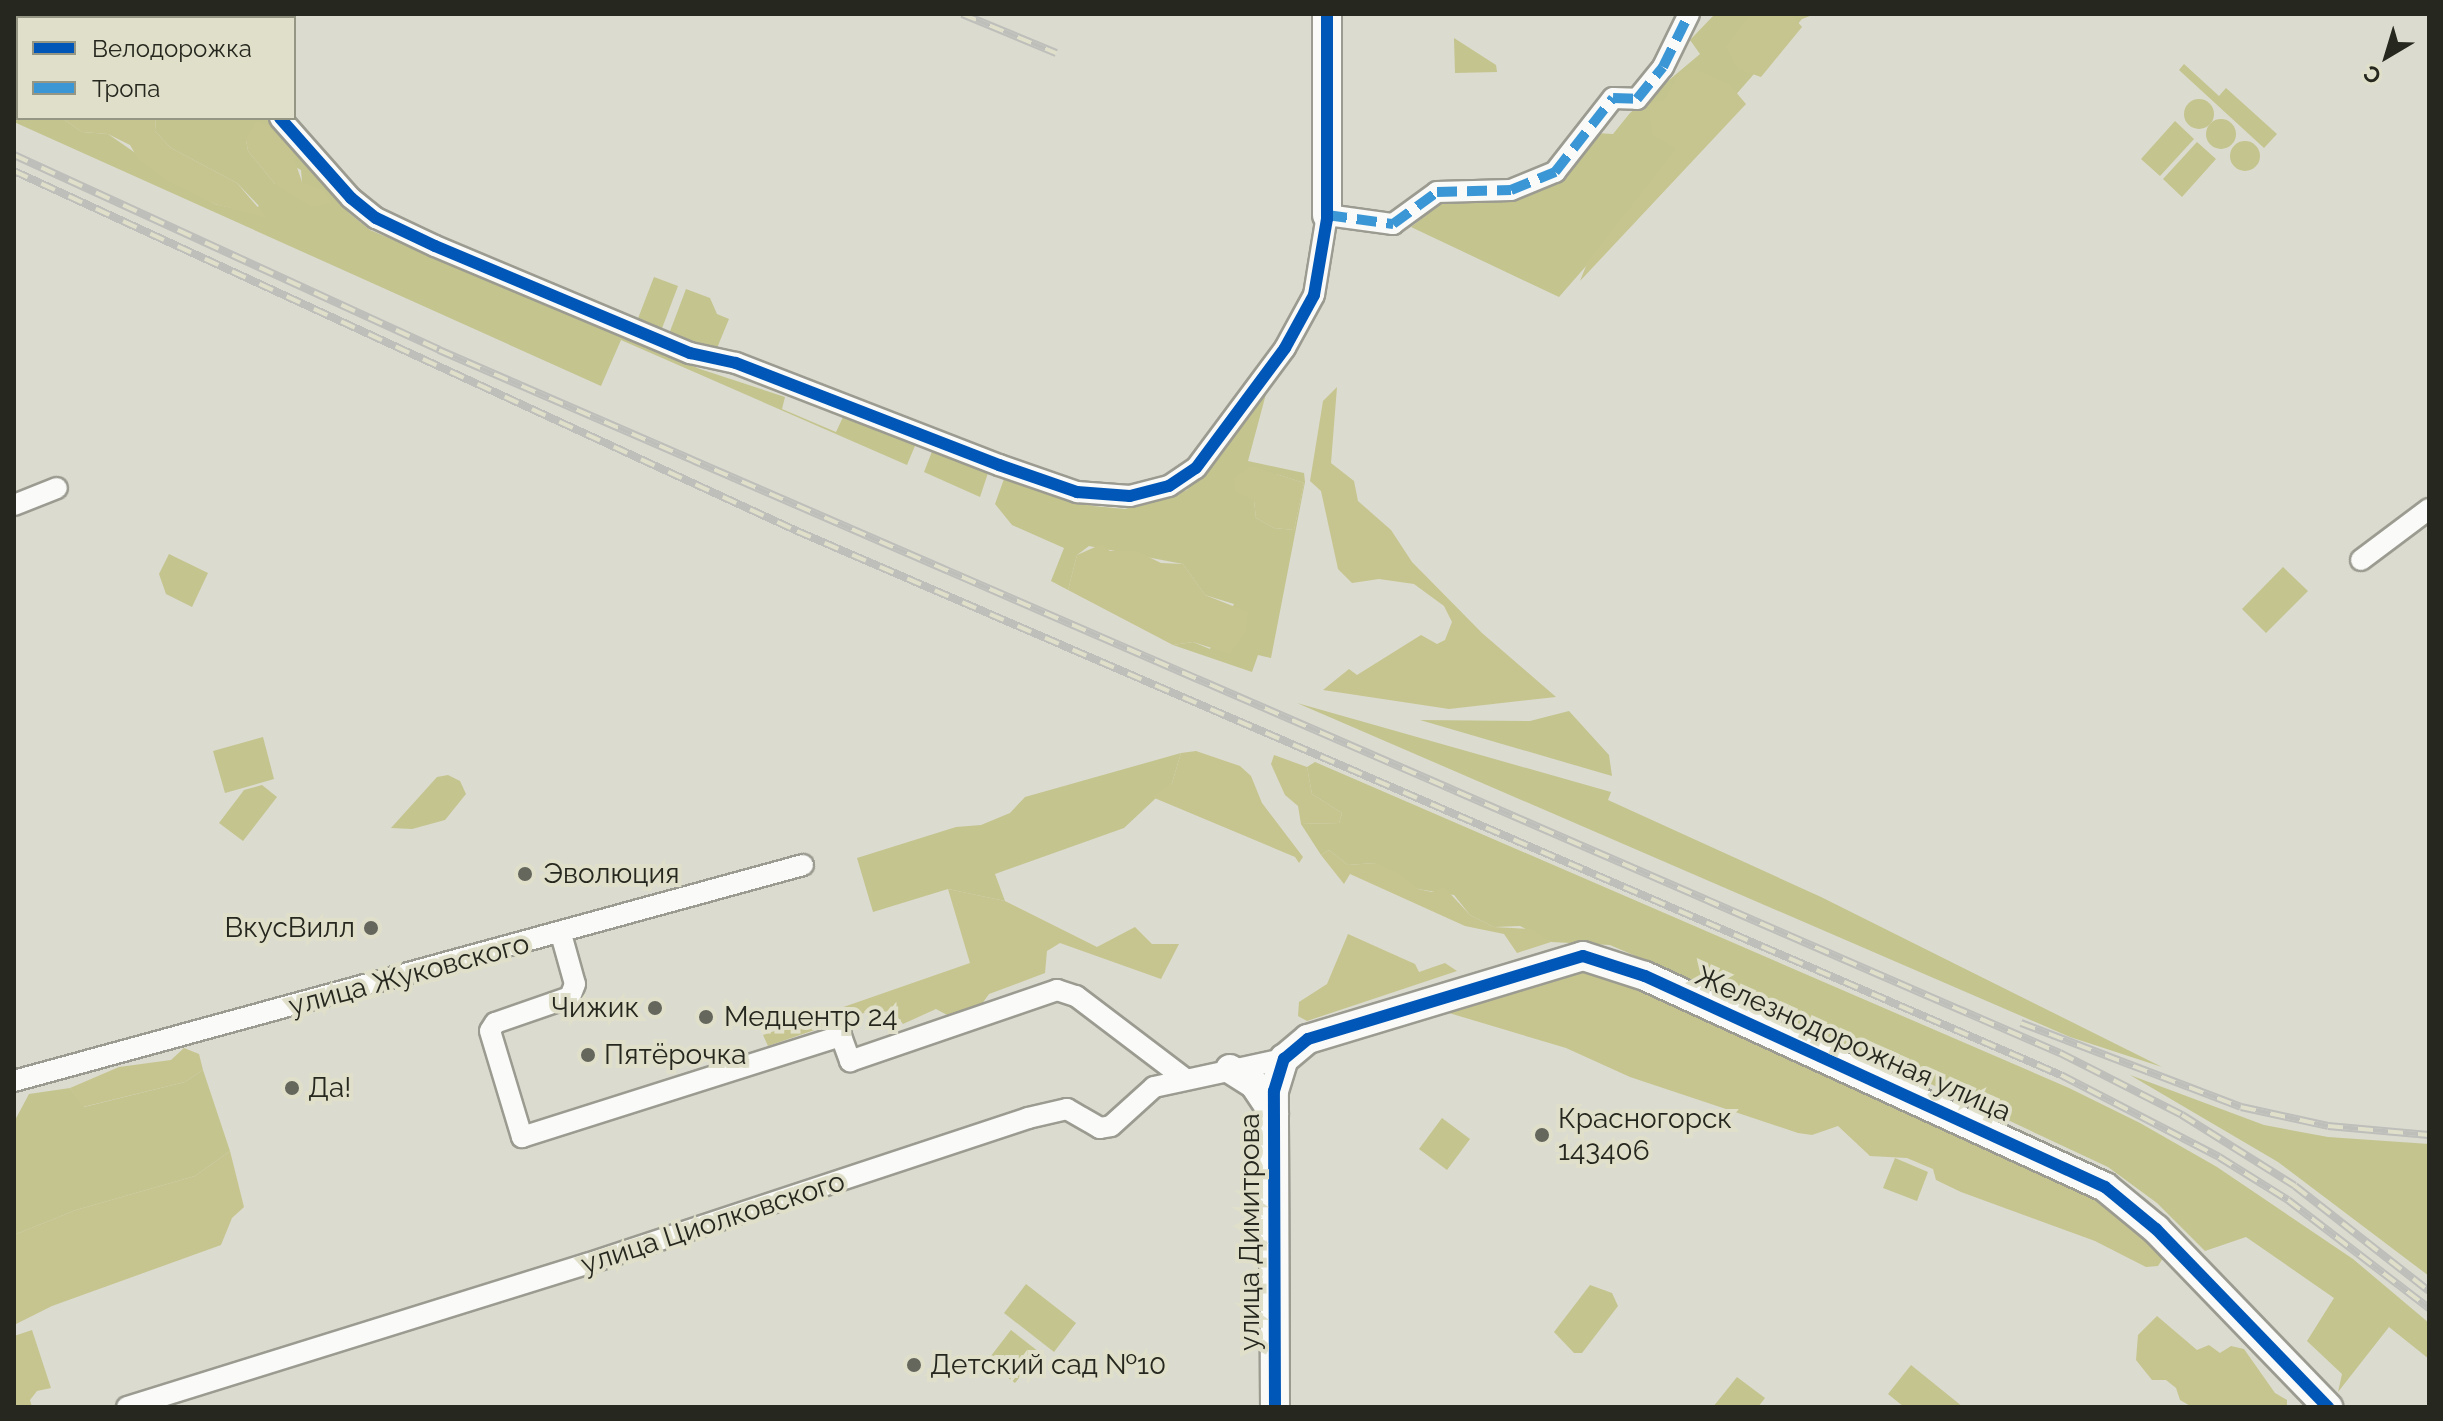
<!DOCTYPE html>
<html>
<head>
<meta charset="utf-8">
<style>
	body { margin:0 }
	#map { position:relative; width:2443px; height:1421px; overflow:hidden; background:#dbdbcf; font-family:Raleway,sans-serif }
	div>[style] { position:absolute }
	.green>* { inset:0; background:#c4c48f }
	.round { border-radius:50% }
	.forest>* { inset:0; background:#c6c58f }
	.roads { filter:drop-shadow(2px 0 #9b9b91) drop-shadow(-2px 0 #9b9b91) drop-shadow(0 2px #9b9b91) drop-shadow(0 -2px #9b9b91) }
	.street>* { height:20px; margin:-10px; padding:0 10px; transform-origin:10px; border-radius:10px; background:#fafaf8 }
	.secondary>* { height:28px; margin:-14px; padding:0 14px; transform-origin:14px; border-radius:14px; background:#fafaf8 }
	.rail>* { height:8px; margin-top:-4px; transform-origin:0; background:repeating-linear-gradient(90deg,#e0e0ca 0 15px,#bebebb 0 30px); box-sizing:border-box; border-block:2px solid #bebebb }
	.quiet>* { height:10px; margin-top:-5px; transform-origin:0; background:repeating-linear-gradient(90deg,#3b96d5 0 20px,transparent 0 30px) }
	.cycleway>* { height:12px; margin:-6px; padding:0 6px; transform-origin:6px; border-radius:6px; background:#0057b8 }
	.dots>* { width:22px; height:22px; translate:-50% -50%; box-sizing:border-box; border:4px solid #e0e0ca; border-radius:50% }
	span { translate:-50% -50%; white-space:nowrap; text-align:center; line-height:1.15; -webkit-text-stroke:8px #e0e0ca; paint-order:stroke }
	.poi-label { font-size:28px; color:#26271e }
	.left { translate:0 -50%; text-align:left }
	.right { translate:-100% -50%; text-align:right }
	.street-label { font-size:28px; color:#26271e }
	.frame { position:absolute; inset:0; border:16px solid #26271e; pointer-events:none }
	.legend { position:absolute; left:16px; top:16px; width:280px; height:104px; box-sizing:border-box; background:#e0e0ca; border:2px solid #969685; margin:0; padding:10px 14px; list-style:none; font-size:24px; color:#26271e }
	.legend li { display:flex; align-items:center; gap:16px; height:40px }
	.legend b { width:40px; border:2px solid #969685 }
	.north { position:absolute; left:2347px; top:16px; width:80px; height:80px; -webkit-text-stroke:6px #e0e0ca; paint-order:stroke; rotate:218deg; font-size:22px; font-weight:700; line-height:32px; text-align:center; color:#26271e }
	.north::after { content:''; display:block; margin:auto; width:28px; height:36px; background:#26271e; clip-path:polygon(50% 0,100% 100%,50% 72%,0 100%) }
</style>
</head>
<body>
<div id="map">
	<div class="green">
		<i style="clip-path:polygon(1715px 14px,1815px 14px,1802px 19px,1559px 297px,1411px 227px,1443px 202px,1515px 199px,1561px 181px,1596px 133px,1613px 134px,1630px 113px,1700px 54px,1690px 40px)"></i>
		<i style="clip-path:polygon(1454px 38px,1496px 65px,1497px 72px,1455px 73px)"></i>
		<i style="clip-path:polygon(2184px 64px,2219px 96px,2226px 88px,2277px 134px,2264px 148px,2179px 70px)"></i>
		<i class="round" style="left:2184px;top:99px;width:30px;height:30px"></i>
		<i style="clip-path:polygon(evenodd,14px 100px,18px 118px,62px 118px,82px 132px,108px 134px,183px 186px,215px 204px,248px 212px,259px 206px,237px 183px,171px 148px,155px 131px,156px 118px,266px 118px,349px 213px,370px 230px,700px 369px,785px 397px,782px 409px,836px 432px,843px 417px,917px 441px,907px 465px,621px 340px,601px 386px,14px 122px,14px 100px,246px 140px,301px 170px,302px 182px,275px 184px,248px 151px,246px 140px)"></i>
		<i class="round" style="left:2206px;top:119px;width:30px;height:30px"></i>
		<i style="clip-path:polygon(2175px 121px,2194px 139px,2160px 176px,2141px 159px)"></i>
		<i class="round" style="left:2230px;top:141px;width:30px;height:30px"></i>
		<i style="clip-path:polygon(2197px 142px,2216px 159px,2182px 197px,2163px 179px)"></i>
		<i style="clip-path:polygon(654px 277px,678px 286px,661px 331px,637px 321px)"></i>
		<i style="clip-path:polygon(686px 289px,710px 298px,717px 314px,729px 319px,717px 348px,669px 334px)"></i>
		<i style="clip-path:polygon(evenodd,1270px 379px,1248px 461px,1304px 473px,1305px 482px,1271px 658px,1258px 655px,1252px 672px,1173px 645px,1193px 642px,1210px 649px,1234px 604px,1205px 595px,1183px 564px,1089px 546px,1077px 555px,1068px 590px,1051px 581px,1064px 548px,1012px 525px,995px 504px,1004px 479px,1093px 506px,1125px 509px,1187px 490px,1270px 379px,1276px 474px,1304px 483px,1294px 530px,1274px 528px,1256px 518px,1254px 501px,1276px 474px)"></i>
		<i style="clip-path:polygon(933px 449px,989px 470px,980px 497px,924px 472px)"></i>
		<i style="clip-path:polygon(169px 554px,208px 573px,192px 607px,166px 594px,159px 574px)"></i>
		<i style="clip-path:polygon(2283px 567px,2308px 591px,2266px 633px,2242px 609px)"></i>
		<i style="clip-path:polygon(1297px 703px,1611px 792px,1608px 800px,1821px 897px,2162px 1067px,2070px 1037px)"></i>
		<i style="clip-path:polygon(1569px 711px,1609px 755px,1612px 776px,1420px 720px,1530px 721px)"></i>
		<i style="clip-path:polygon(263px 737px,274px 779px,225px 793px,213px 751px)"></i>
		<i style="clip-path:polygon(1181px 753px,1172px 783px,1124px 828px,995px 874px,1005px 901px,948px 889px,873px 912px,857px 858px,956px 827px,981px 825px,1010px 813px,1025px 797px)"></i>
		<i style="clip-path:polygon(1315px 762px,2069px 1088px,2140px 1123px,2217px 1167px,2353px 1259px,2429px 1323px,2429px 1359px,2389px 1327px,2338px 1392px,2342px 1374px,2307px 1341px,2334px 1298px,2246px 1237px,2205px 1251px,2157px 1203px,2108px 1167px,1903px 1071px,1610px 945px,1551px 942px,1520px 926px,1494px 927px,1470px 915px,1454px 895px,1418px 889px,1375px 863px,1348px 865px,1329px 850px,1321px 855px,1301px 824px,1339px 823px,1342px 813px,1312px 794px,1307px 767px)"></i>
		<i style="clip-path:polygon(448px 775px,460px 781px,466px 794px,445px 820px,412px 829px,391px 828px,437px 777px)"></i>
		<i style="clip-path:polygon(262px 785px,277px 797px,243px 841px,219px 823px,244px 790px)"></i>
		<i style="clip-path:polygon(203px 1070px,230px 1151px,195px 1176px,76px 1210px,14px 1235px,14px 1122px,29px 1094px,70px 1088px,84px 1107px,185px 1082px)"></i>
		<i style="clip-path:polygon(2130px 1075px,2264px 1125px,2328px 1137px,2429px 1144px,2429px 1276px,2278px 1162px)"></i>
		<i style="clip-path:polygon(1442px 1118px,1470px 1139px,1447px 1170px,1419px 1149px)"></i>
		<i style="clip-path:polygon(1895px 1158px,1928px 1172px,1917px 1201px,1883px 1188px)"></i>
		<i style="clip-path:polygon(1026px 1284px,1076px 1323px,1054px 1352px,1004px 1313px)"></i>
		<i style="clip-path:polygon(1590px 1285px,1612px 1293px,1618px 1306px,1582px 1353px,1574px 1353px,1554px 1332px)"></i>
		<i style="clip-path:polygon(1011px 1330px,1039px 1352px,1015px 1383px,987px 1361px)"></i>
		<i style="clip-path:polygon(1911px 1365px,1963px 1407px,1904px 1407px,1888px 1394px)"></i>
		<i style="clip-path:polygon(1737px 1377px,1765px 1398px,1758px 1407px,1713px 1407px)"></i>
	</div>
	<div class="forest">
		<i style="clip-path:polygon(1751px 14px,1791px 14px,1802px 27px,1761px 77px,1738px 69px,1726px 47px)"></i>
		<i style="clip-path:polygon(1694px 69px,1729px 84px,1746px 104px,1580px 281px,1588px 261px,1676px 149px,1652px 134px,1649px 103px,1664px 100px,1680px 72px)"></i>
		<i style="clip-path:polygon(62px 118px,156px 118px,155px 131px,171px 148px,237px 183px,267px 218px,215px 204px,166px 180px,139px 160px,130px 145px,108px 134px,82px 132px)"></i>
		<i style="clip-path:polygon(256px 121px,267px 125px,291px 150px,302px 182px,323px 190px,332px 203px,312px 207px,275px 184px,248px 151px,246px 140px)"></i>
		<i style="clip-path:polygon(1337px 387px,1331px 463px,1354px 481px,1358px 501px,1391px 530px,1412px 562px,1482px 633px,1556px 697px,1449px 709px,1323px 690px,1349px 669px,1357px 675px,1421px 635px,1437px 644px,1445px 640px,1452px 622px,1444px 606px,1414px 584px,1379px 579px,1352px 583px,1338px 569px,1321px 491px,1310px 481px,1323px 401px)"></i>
		<i style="clip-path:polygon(1251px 466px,1304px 483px,1294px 530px,1274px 528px,1256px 518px,1254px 501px,1235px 491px,1234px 478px)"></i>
		<i style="clip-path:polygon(1102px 544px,1110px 551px,1136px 551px,1161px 563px,1183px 564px,1205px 595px,1248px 612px,1246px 631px,1230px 654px,1193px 642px,1173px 645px,1068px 590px,1077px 555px)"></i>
		<i style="clip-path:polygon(1196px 751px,1240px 766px,1251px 776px,1262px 803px,1303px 857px,1299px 863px,1295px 857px,1152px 797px,1172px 783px,1181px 753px)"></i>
		<i style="clip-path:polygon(1274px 755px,1307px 767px,1312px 794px,1342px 813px,1339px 823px,1301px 824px,1298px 806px,1285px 795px,1271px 764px)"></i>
		<i style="clip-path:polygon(1329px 850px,1348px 865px,1375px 863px,1398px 873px,1418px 889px,1432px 892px,1444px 887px,1470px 915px,1494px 927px,1532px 929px,1551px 942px,1517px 953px,1504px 934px,1465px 926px,1350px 874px,1344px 884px,1321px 855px)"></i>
		<i style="clip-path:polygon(948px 889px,1005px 901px,1097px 947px,1135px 927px,1152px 944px,1179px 944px,1161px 979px,1060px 943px,1047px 951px,1045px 973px,989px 994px,979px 1008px,949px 1016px,936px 1009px,903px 1024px,893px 1011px,864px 1013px,768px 1046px,763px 1035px,970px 963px)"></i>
		<i style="clip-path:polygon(1348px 934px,1415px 964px,1419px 972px,1445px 963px,1457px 971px,1307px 1021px,1298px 1016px,1299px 1002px,1327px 984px)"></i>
		<i style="clip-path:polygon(1595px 969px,2099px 1195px,2165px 1255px,2158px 1266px,2146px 1267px,2095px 1241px,1961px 1192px,1936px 1180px,1933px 1169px,1907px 1158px,1870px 1156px,1838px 1126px,1812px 1135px,1798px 1133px,1630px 1077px,1566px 1048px,1439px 1010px,1554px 973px)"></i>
		<i style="clip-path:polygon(184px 1048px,199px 1054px,203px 1070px,185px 1082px,83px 1107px,70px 1088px,119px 1067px,171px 1060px)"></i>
		<i style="clip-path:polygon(230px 1151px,244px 1207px,232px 1218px,221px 1245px,52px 1306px,14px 1325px,14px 1235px,76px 1210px,195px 1176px)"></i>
		<i style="clip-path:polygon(2157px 1316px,2197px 1350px,2209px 1345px,2220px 1353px,2231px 1346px,2244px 1349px,2275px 1393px,2287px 1400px,2287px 1407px,2192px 1407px,2180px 1400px,2176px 1388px,2166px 1380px,2152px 1380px,2136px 1360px,2138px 1335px)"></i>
		<i style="clip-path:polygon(32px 1330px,51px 1388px,37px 1391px,30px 1400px,32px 1407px,14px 1407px,14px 1336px)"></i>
	</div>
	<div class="roads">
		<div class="street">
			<i style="left:280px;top:118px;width:107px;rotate:48.4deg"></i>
			<i style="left:351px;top:198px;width:32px;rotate:39deg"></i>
			<i style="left:376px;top:218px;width:65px;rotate:25.4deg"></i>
			<i style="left:435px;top:246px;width:277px;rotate:22.8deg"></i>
			<i style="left:690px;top:353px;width:47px;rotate:12.3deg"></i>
			<i style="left:736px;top:363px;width:282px;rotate:21.2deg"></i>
			<i style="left:999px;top:465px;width:83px;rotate:19.1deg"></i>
			<i style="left:1077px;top:492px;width:53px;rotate:4.3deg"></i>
			<i style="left:1130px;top:496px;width:40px;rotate:-14.4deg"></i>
			<i style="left:1169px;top:486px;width:32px;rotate:-34deg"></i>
			<i style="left:1196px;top:468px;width:149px;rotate:-53.4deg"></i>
			<i style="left:1285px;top:348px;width:60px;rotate:-61.3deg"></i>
			<i style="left:1314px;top:295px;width:81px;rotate:-80.8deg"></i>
			<i style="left:1327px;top:215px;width:67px;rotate:7.8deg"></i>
			<i style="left:1393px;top:224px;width:54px;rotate:-36deg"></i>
			<i style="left:1437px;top:192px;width:74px;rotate:-1.5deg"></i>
			<i style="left:1511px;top:190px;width:48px;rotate:-22.2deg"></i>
			<i style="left:1555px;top:172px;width:94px;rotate:-51.9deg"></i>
			<i style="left:1613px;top:98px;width:24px;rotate:2deg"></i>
			<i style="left:1637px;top:99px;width:41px;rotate:-50.9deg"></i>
			<i style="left:1663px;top:67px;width:59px;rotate:-63.9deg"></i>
			<i style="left:14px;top:505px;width:46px;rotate:-21.6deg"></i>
			<i style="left:2361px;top:560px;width:85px;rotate:-36.9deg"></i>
			<i style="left:561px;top:934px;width:52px;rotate:74.4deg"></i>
			<i style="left:575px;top:984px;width:14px;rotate:111deg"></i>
			<i style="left:570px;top:997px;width:79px;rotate:160.9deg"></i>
			<i style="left:495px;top:1023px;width:9px;rotate:122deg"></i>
			<i style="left:490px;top:1031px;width:111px;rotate:73.2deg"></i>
			<i style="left:522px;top:1137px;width:335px;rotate:-17.6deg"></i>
			<i style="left:841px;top:1036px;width:27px;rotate:70deg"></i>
			<i style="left:850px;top:1061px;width:219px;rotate:-18.9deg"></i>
			<i style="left:1057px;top:990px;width:20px;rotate:18deg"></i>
			<i style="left:1076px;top:996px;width:136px;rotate:37.2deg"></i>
			<i style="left:14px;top:1081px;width:818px;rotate:-15.31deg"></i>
			<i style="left:127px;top:1407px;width:482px;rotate:-17.3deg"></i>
			<i style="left:587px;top:1264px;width:465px;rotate:-18.3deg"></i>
			<i style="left:1028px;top:1118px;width:40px;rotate:-13deg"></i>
			<i style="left:1067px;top:1109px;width:38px;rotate:30deg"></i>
			<i style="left:1100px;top:1128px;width:11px;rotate:-10deg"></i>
			<i style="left:1111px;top:1126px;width:58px;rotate:-42.2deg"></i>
			<i style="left:1154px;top:1087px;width:133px;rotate:-12.2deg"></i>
		</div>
		<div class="secondary">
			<i style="left:1327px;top:215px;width:201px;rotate:-90deg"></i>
			<i style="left:1230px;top:1069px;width:28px;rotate:32deg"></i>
			<i style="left:1254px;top:1084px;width:36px;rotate:56deg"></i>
			<i style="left:1275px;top:1407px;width:316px;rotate:-90.2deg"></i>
			<i style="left:1274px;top:1091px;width:34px;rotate:-73deg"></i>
			<i style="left:1284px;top:1059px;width:31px;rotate:-40deg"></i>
			<i style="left:1308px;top:1039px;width:287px;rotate:-16.8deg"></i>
			<i style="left:1583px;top:956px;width:65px;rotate:17.9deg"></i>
			<i style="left:1645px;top:976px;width:506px;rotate:24.64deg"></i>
			<i style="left:2105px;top:1187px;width:66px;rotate:39.5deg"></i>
			<i style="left:2156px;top:1229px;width:248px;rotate:46deg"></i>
		</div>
	</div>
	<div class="rail">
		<i style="left:962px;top:14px;width:102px;rotate:22.5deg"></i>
		<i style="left:14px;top:155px;width:468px;rotate:24.6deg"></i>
		<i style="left:439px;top:350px;width:1767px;rotate:23.45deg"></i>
		<i style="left:2060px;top:1053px;width:137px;rotate:26.9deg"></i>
		<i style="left:2182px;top:1115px;width:133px;rotate:32.1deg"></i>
		<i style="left:2295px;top:1186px;width:170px;rotate:38.1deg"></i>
		<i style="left:14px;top:171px;width:862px;rotate:24.69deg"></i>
		<i style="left:797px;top:531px;width:1376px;rotate:23.29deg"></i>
		<i style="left:2061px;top:1075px;width:178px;rotate:27.4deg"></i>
		<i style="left:2219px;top:1157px;width:81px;rotate:31.9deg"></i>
		<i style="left:2288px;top:1200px;width:178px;rotate:37.5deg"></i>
		<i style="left:2021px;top:1023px;width:235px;rotate:20.9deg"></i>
		<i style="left:2241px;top:1107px;width:89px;rotate:12.3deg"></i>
		<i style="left:2328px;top:1126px;width:101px;rotate:5.1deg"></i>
	</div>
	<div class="quiet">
		<i style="left:1327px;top:215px;width:67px;rotate:7.8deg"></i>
		<i style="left:1393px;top:224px;width:54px;rotate:-36deg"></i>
		<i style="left:1437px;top:192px;width:74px;rotate:-1.5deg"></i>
		<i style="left:1511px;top:190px;width:48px;rotate:-22.2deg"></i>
		<i style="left:1555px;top:172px;width:94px;rotate:-51.9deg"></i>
		<i style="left:1613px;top:98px;width:24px;rotate:2deg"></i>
		<i style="left:1637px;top:99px;width:41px;rotate:-50.9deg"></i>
		<i style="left:1663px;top:67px;width:59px;rotate:-63.9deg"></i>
	</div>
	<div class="cycleway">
		<i style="left:280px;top:118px;width:107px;rotate:48.4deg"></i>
		<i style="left:351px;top:198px;width:32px;rotate:39deg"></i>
		<i style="left:376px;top:218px;width:65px;rotate:25.4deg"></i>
		<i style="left:435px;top:246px;width:277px;rotate:22.8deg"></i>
		<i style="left:690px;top:353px;width:47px;rotate:12.3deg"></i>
		<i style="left:736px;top:363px;width:282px;rotate:21.2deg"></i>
		<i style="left:999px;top:465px;width:83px;rotate:19.1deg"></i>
		<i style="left:1077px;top:492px;width:53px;rotate:4.3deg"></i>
		<i style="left:1130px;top:496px;width:40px;rotate:-14.4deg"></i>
		<i style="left:1169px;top:486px;width:32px;rotate:-34deg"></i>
		<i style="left:1196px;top:468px;width:149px;rotate:-53.4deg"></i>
		<i style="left:1285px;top:348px;width:60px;rotate:-61.3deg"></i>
		<i style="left:1314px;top:295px;width:77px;rotate:-80.3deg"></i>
		<i style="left:1327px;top:219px;width:205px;rotate:-90deg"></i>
		<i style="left:1275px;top:1407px;width:316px;rotate:-90.2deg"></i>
		<i style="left:1274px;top:1091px;width:34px;rotate:-73deg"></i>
		<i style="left:1284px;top:1059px;width:31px;rotate:-40deg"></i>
		<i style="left:1308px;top:1039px;width:287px;rotate:-16.8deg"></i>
		<i style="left:1583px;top:956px;width:65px;rotate:17.9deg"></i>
		<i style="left:1645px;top:976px;width:506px;rotate:24.64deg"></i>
		<i style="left:2105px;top:1187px;width:66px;rotate:39.5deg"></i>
		<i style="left:2156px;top:1229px;width:248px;rotate:46deg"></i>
	</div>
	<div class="dots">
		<i style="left:525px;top:874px;background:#65665c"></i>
		<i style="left:371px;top:928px;background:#65665c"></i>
		<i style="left:655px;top:1008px;background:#65665c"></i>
		<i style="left:706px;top:1017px;background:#65665c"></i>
		<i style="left:588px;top:1055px;background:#65665c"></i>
		<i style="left:292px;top:1088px;background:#65665c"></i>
		<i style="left:1542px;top:1135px;background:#65665c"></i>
		<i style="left:914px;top:1365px;background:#65665c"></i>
	</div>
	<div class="poi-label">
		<span class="left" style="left:543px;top:874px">Эволюция</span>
		<span class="right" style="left:355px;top:928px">ВкусВилл</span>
		<span class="right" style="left:639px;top:1008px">Чижик</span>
		<span class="left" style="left:724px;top:1017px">Медцентр 24</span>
		<span class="left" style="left:604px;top:1055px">Пятёрочка</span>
		<span class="left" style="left:308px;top:1088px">Да!</span>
		<span class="left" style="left:1558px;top:1135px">Красногорск<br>143406</span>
		<span class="left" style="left:930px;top:1365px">Детский сад №10</span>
	</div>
	<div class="street-label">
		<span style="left:409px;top:975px;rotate:-15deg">улица Жуковского</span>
		<span style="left:1853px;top:1044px;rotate:24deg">Железнодорожная улица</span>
		<span style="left:713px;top:1223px;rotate:-18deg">улица Циолковского</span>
		<span style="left:1250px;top:1232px;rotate:-90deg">улица Димитрова</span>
	</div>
	<div class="frame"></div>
	<ul class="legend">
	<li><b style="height:10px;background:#0057b8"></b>Велодорожка</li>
	<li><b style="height:10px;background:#3b96d5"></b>Тропа</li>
	</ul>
	<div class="north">С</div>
</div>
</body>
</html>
